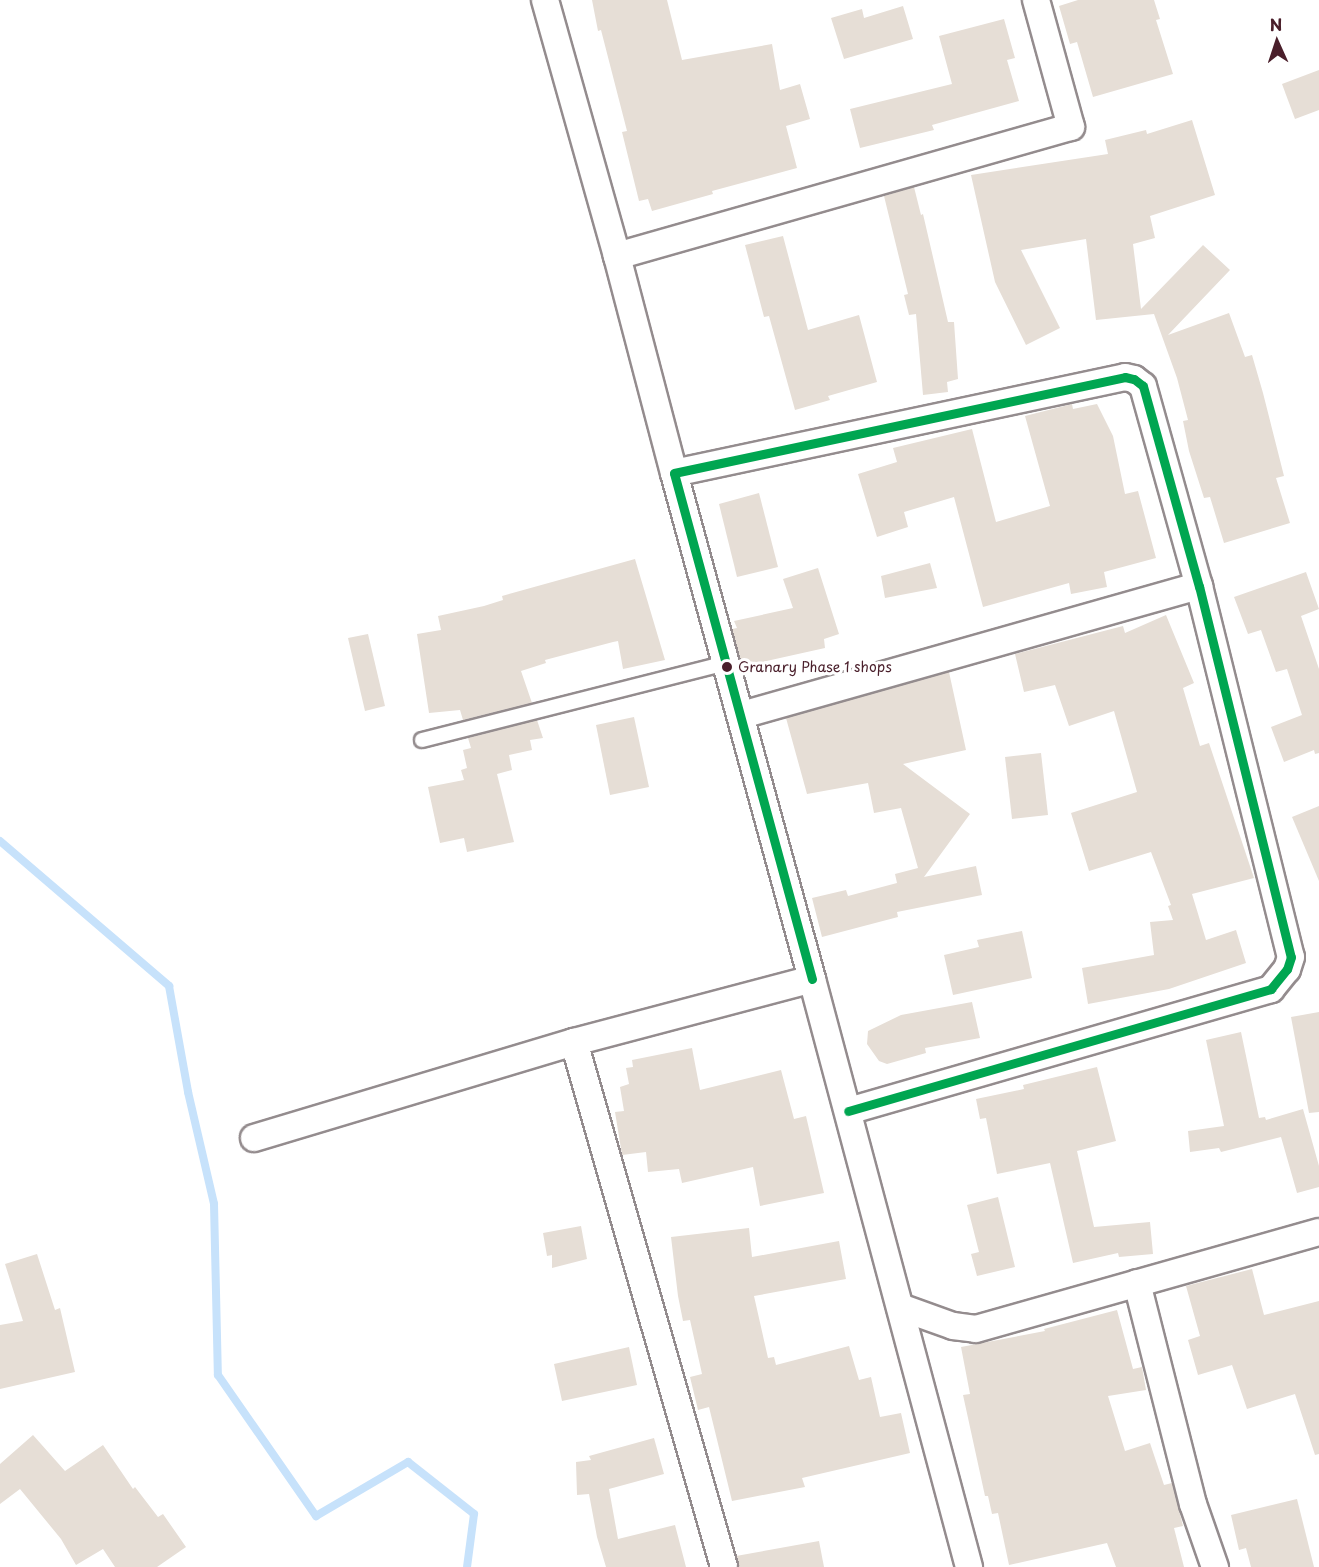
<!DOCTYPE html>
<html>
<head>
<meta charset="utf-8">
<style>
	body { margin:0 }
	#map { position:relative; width:1319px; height:1567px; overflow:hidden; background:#fff; font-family:"Playpen Sans",sans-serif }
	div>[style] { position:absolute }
	.stream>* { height:8px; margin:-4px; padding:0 4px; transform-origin:4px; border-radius:4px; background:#c7e2fb }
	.building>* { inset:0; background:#e6ded6 }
	.roads { filter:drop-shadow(2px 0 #948c8e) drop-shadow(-2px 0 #948c8e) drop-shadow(0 2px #948c8e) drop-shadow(0 -2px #948c8e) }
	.service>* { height:14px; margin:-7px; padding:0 7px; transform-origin:7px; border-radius:7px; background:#fff }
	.minor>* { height:26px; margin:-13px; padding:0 13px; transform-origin:13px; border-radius:13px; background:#fff }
	.bus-1>* { height:9px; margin:-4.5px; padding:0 4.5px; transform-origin:4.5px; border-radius:4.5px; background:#00a651 }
	.dots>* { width:16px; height:16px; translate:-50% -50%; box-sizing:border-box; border:3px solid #fff; border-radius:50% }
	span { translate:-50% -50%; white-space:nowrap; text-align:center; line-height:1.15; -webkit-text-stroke:6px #fff; paint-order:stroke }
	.bus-label { font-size:14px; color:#4a1f2b }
	.left { translate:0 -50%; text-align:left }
	.north { position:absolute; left:1247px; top:12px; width:60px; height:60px; -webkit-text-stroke:4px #fff; paint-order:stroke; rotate:357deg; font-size:16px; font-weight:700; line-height:24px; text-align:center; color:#4a1f2b }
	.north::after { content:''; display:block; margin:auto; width:21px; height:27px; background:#4a1f2b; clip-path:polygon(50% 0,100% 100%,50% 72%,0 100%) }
</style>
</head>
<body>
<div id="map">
	<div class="stream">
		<i style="left:0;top:841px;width:223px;rotate:40.6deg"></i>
		<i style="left:169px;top:986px;width:108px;rotate:79.8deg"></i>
		<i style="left:188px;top:1092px;width:115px;rotate:76.9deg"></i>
		<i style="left:214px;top:1204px;width:171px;rotate:88.7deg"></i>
		<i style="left:218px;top:1375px;width:172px;rotate:55.2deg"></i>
		<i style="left:316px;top:1516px;width:107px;rotate:-30.4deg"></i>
		<i style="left:408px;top:1462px;width:84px;rotate:38.2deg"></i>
		<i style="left:474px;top:1514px;width:53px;rotate:97.5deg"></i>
	</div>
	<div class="building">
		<i style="clip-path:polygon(592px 0,667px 0,682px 60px,772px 44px,780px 90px,800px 84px,810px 119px,786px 126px,797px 168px,712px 191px,713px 194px,652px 211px,648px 199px,639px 201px,622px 132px,627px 131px,601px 30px,598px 31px)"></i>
		<i style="clip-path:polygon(1078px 0,1154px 0,1160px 19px,1156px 20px,1173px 74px,1093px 97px,1077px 42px,1070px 44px,1059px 6px)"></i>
		<i style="clip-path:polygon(903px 6px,913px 39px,844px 59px,831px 18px,862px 9px,864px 18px)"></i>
		<i style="clip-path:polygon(1004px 19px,1015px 58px,1007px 60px,1019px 101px,932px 125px,934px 130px,860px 148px,850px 109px,952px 84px,939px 36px)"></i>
		<i style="clip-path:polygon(1319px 70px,1319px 110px,1295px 119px,1282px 84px)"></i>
		<i style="clip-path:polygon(1192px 120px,1215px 195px,1150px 216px,1155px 238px,1133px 244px,1141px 309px,1203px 245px,1230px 270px,1168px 335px,1229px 313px,1245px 357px,1252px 355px,1263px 393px,1284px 476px,1276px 478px,1290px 523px,1224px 543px,1210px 497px,1204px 498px,1189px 451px,1183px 421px,1188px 420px,1177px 378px,1154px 314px,1096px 320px,1086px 239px,1021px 250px,1060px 328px,1026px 345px,995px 282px,971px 175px,1108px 154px,1105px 140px,1146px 130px,1147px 134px)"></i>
		<i style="clip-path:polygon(914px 187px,921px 215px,923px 214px,948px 322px,954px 322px,958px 379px,947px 382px,948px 392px,923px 395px,916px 314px,909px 315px,904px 295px,908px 294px,884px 196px)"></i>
		<i style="clip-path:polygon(783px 236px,808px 330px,859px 315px,877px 382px,828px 396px,830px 400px,795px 410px,769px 316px,764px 317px,745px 245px)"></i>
		<i style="clip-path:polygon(1072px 404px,1073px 409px,1097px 404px,1113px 436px,1125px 494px,1138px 491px,1156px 558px,1104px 572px,1107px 587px,1071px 594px,1069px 583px,983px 607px,954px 497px,904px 512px,908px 527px,877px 537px,858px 474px,897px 462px,893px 448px,972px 429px,996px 522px,1050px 506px,1025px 416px)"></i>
		<i style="clip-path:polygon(759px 493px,778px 567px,737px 577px,719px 504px)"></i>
		<i style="clip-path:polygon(635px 559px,665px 660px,623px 669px,618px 641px,613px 642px,545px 660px,546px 663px,521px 671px,532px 703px,463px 720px,460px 710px,429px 713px,417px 634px,441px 630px,438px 616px,484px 606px,503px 600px,502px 596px)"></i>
		<i style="clip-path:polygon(930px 563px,937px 588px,885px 598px,881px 576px)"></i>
		<i style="clip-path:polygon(818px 568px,839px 634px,824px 639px,825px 648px,762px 662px,763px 667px,744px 672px,732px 629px,737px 628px,734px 621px,793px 608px,783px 579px)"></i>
		<i style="clip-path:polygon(1306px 572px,1319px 609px,1301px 616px,1319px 669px,1319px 753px,1315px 754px,1314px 750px,1284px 762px,1271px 727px,1302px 715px,1287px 669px,1276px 672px,1261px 630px,1248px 634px,1234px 597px)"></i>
		<i style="clip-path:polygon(1166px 615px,1194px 683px,1183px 688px,1200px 746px,1209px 743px,1254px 878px,1192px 894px,1206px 940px,1236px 930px,1246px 963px,1169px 989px,1088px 1004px,1082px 968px,1154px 955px,1150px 922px,1173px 920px,1168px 906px,1171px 905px,1151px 852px,1089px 871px,1071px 813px,1137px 792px,1114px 711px,1069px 726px,1055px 685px,1024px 692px,1015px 654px,1123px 626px,1125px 633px)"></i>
		<i style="clip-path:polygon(368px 634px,385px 706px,365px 711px,348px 638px)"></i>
		<i style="clip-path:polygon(949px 672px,966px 750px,903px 764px,970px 814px,924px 877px,976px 866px,982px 895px,897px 912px,898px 917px,822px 937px,812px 898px,846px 890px,848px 896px,897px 883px,895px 874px,918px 868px,901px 808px,874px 813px,868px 783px,807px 794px,786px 718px)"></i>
		<i style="clip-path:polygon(634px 717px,649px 787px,610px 795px,596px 725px)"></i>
		<i style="clip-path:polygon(537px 720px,543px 738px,530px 740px,532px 750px,509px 755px,512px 770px,497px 774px,514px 842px,467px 852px,464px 838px,440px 843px,428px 787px,464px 780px,461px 770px,467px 768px,463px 750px,471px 748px,468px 738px)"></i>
		<i style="clip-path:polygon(1041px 753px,1048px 815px,1012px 819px,1005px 757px)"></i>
		<i style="clip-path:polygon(1319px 806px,1319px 881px,1292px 817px)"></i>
		<i style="clip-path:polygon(1022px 931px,1032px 978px,953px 995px,944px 955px,979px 947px,977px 940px)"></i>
		<i style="clip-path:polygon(972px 1002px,980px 1038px,925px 1048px,926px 1053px,887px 1064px,879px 1061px,867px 1044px,868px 1031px,901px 1015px)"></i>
		<i style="clip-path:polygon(1319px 1012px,1319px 1112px,1309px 1113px,1291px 1017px)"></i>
		<i style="clip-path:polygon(1241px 1032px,1259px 1118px,1265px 1117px,1266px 1120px,1303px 1109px,1319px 1166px,1319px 1187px,1297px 1193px,1281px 1137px,1221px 1152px,1219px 1148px,1190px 1152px,1188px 1131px,1224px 1126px,1206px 1040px)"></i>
		<i style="clip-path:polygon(692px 1048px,700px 1090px,781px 1070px,794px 1119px,806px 1116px,824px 1193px,760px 1206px,753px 1167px,682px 1183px,679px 1169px,648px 1172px,646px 1152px,622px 1155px,615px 1112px,624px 1111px,620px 1087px,629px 1084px,626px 1068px,633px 1067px,632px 1060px)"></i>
		<i style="clip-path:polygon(1097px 1067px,1116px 1141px,1077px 1151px,1094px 1227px,1150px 1222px,1153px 1254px,1119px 1257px,1118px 1253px,1073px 1263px,1050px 1163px,997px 1174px,986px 1118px,980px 1119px,976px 1099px,1024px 1089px,1023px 1085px)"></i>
		<i style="clip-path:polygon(998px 1197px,1015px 1267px,977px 1276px,971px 1254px,979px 1252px,967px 1205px)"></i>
		<i style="clip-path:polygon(581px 1226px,587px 1259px,552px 1268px,552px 1255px,547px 1256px,543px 1233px)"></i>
		<i style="clip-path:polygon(749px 1228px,752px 1257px,839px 1241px,846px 1279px,754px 1296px,768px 1358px,774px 1357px,776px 1365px,849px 1346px,859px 1380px,871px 1377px,880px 1417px,901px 1413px,910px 1453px,802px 1478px,805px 1487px,732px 1501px,709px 1407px,698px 1410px,690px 1377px,702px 1374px,690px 1320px,683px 1321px,678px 1296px,671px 1237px)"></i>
		<i style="clip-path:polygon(37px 1254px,55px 1310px,60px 1308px,75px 1372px,0 1389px,0 1325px,23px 1321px,5px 1264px)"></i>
		<i style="clip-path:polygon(1252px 1269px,1264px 1315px,1319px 1301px,1319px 1454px,1315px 1455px,1295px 1394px,1247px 1409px,1232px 1365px,1198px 1375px,1188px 1340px,1200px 1336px,1186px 1286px)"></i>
		<i style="clip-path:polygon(1117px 1310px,1133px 1369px,1142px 1367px,1146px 1390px,1108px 1396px,1125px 1451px,1150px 1443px,1164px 1485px,1172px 1483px,1183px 1526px,1174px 1528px,1184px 1567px,1116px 1567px,1107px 1543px,1009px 1565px,998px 1513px,992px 1514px,988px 1496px,985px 1496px,963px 1395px,970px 1394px,961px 1347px,1045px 1331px,1044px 1329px)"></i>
		<i style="clip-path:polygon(629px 1347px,637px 1385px,562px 1401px,554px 1364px)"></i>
		<i style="clip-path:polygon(33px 1435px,65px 1471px,103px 1445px,133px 1489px,135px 1487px,158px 1517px,163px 1514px,186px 1547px,157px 1567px,115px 1567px,103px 1549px,76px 1565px,61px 1539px,20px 1489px,0 1504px,0 1464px)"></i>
		<i style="clip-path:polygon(654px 1438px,664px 1474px,609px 1489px,618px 1539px,675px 1525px,686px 1567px,606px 1567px,597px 1537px,589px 1494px,577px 1495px,576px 1462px,591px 1460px,589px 1456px)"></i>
		<i style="clip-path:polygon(1297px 1499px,1314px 1567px,1251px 1567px,1246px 1548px,1239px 1550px,1231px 1515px)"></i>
		<i style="clip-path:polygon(819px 1541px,824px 1567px,739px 1567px,736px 1556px)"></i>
	</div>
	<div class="roads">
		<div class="service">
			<i style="left:422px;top:740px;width:314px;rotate:-14.2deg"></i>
		</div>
		<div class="minor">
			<i style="left:545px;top:0;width:266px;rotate:74.3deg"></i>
			<i style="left:617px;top:256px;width:224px;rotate:75.3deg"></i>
			<i style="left:617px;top:256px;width:472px;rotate:-15.9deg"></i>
			<i style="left:1071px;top:127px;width:132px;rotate:-105.4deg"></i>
			<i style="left:742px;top:715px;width:475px;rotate:-15.8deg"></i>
			<i style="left:812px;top:979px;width:524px;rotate:-105.26deg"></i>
			<i style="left:674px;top:473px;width:461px;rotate:-12deg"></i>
			<i style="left:1125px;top:377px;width:9px;rotate:13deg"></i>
			<i style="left:1134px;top:379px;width:11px;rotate:38deg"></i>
			<i style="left:1143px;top:386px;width:208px;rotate:74.4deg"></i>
			<i style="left:1199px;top:586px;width:382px;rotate:76.1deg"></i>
			<i style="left:1291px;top:957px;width:13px;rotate:108deg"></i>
			<i style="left:1287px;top:969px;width:26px;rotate:129deg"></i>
			<i style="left:1271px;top:989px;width:440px;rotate:163.9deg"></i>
			<i style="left:574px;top:1042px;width:546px;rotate:74.05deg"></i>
			<i style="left:254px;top:1138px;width:334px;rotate:-16.7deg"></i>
			<i style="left:574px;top:1042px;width:246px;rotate:-14.8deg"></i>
			<i style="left:812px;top:979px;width:609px;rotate:75.05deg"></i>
			<i style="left:1137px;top:1283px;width:228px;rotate:75.8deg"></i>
			<i style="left:1193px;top:1504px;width:67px;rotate:70.8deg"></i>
			<i style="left:900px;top:1307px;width:56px;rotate:19.7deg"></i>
			<i style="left:953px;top:1326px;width:23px;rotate:7deg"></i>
			<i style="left:976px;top:1329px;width:356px;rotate:-15.8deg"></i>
		</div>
	</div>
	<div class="bus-1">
		<i style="left:812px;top:979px;width:524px;rotate:-105.26deg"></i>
		<i style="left:674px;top:473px;width:461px;rotate:-12deg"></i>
		<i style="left:1125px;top:377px;width:9px;rotate:13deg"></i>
		<i style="left:1134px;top:379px;width:11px;rotate:38deg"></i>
		<i style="left:1143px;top:386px;width:208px;rotate:74.4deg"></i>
		<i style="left:1199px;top:586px;width:382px;rotate:76.1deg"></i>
		<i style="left:1291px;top:957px;width:13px;rotate:108deg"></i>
		<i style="left:1287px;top:969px;width:26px;rotate:129deg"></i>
		<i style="left:1271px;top:989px;width:440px;rotate:163.9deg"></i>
	</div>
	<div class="dots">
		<i style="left:727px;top:667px;background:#4a1f2b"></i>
	</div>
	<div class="bus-label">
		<span class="left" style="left:738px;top:667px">Granary Phase 1 shops</span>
	</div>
	<div class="north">N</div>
</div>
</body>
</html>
